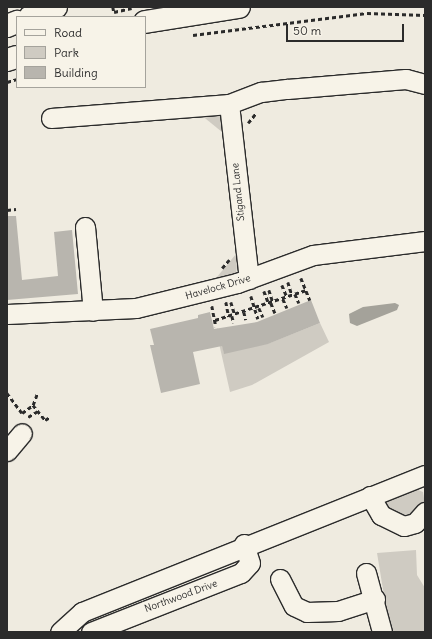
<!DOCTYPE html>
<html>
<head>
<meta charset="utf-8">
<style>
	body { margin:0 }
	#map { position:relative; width:432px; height:639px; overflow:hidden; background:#efebe0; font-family:Delius,sans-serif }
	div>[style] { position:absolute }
	.green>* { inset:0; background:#cfcbc2 }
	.water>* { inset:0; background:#a4a29a }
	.building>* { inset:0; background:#b8b5ae }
	.path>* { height:2.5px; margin-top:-1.25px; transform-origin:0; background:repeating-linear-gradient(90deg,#2b2b2b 0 4px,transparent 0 7px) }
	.roads { filter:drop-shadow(1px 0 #2b2b2b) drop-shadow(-1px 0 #2b2b2b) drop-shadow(0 1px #2b2b2b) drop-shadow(0 -1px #2b2b2b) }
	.minor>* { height:19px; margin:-9.5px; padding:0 9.5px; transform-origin:9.5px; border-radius:9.5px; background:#f7f3e8 }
	.major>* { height:22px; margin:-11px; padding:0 11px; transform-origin:11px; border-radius:11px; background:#f7f3e8 }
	span { translate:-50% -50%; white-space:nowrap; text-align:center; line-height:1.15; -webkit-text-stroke:3px #f7f3e8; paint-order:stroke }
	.street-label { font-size:10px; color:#2b2b2b }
	.frame { position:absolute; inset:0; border:8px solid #2b2b2b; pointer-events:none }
	.legend { position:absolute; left:16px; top:16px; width:130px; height:72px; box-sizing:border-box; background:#f7f3e8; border:1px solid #a5a39c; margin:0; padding:5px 7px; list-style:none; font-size:12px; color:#2b2b2b }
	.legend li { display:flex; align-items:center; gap:8px; height:20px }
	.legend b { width:20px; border:1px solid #a5a39c }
	.scale { position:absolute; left:286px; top:24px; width:118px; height:18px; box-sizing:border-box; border:2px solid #2b2b2b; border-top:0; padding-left:5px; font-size:12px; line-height:14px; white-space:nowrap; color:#2b2b2b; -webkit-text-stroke:3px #f7f3e8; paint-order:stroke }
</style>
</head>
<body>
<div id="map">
	<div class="green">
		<i style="clip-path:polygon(195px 110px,219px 113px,227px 135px,222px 132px)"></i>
		<i style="clip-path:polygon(238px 253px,236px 275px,212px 283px,236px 254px)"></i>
		<i style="clip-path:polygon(320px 323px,329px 342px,252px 385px,230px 392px,216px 330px,218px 328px,224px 353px,270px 343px)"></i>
		<i style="clip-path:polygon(413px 488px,423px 492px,425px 504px,412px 519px,385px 511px,383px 501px)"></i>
		<i style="clip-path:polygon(416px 550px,417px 575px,425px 588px,425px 632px,390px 632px,377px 553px)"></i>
	</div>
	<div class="water">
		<i style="clip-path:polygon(395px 303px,399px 305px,397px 310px,357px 326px,350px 323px,349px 314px,363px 307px)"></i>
	</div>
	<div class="building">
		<i style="clip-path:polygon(7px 216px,16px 216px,22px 280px,58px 276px,54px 232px,72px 230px,78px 294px,7px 300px)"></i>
		<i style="clip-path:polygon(311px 300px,320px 323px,268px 344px,224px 354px,222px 346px,193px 352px,200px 384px,161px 393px,150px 345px,154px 345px,150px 329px,198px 318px,198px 315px,210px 312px,214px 329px,257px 322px)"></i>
	</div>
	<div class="path">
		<i style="left:113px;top:7px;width:5px;rotate:79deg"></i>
		<i style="left:114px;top:12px;width:18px;rotate:-13deg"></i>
		<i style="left:193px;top:35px;width:175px;rotate:-7.2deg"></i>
		<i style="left:367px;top:13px;width:58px;rotate:2deg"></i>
		<i style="left:7px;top:82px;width:10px;rotate:-17deg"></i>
		<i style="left:248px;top:123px;width:13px;rotate:-51deg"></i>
		<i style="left:7px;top:210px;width:9px;rotate:-6deg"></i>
		<i style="left:222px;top:268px;width:11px;rotate:-49deg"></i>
		<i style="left:301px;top:278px;width:24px;rotate:68deg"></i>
		<i style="left:288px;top:282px;width:14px;rotate:73deg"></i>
		<i style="left:282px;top:285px;width:13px;rotate:67deg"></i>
		<i style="left:269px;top:290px;width:13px;rotate:72deg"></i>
		<i style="left:264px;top:291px;width:14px;rotate:69deg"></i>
		<i style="left:295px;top:294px;width:10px;rotate:66deg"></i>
		<i style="left:251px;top:296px;width:24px;rotate:73deg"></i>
		<i style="left:283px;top:299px;width:10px;rotate:66deg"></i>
		<i style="left:226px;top:302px;width:15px;rotate:79deg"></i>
		<i style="left:231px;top:302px;width:14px;rotate:73deg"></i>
		<i style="left:271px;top:303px;width:11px;rotate:68deg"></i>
		<i style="left:212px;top:306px;width:21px;rotate:79deg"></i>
		<i style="left:259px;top:308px;width:10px;rotate:66deg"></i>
		<i style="left:244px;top:312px;width:8px;rotate:76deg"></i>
		<i style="left:232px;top:316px;width:7px;rotate:74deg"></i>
		<i style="left:215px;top:320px;width:96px;rotate:-18.2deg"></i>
		<i style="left:7px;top:393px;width:25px;rotate:53deg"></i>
		<i style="left:22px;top:413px;width:14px;rotate:-36deg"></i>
		<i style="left:33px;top:405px;width:12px;rotate:-70deg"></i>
		<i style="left:33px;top:405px;width:19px;rotate:51deg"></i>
		<i style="left:45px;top:420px;width:6px;rotate:-31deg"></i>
		<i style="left:28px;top:417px;width:12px;rotate:-31deg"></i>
	</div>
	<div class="roads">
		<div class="minor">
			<i style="left:229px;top:104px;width:176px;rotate:83.5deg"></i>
			<i style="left:51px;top:118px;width:179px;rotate:-4.5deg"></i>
			<i style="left:229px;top:104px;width:34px;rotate:-21deg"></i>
			<i style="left:261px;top:92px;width:26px;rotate:-7deg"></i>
			<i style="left:287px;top:89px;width:119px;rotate:-4.8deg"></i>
			<i style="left:406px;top:79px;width:20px;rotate:15deg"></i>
			<i style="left:85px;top:227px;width:84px;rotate:84.6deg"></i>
			<i style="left:7px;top:314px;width:129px;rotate:-2.7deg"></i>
			<i style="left:136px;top:308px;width:104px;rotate:-13.9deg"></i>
			<i style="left:237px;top:283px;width:81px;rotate:-20.2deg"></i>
			<i style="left:313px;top:255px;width:113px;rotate:-7.1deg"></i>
			<i style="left:7px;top:451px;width:23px;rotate:-50deg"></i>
			<i style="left:370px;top:496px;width:22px;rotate:60deg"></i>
			<i style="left:381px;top:515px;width:25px;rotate:26deg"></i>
			<i style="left:404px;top:526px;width:11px;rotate:-15deg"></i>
			<i style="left:415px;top:523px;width:15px;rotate:-48deg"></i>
			<i style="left:366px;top:573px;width:61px;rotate:74.8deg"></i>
			<i style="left:280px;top:579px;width:30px;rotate:63deg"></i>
			<i style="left:294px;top:606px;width:14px;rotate:25deg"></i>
			<i style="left:307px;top:612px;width:31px;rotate:-2deg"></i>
			<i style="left:338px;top:611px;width:39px;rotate:-18deg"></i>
			<i style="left:60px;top:632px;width:30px;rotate:-42deg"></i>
			<i style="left:82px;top:612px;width:369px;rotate:-21.8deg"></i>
			<i style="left:91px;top:632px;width:161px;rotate:-21.5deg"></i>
			<i style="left:241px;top:573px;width:13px;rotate:-48deg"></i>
			<i style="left:250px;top:563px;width:20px;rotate:-108deg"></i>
		</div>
		<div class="major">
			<i style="left:30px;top:17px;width:28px;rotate:-21deg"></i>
			<i style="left:145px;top:22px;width:95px;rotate:-9.1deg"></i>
			<i style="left:7px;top:26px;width:11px;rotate:-22deg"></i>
			<i style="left:7px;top:60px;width:10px;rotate:-17deg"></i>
		</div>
	</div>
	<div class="street-label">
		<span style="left:238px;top:192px;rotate:-96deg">Stigand Lane</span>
		<span style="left:218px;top:287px;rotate:-16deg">Havelock Drive</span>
		<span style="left:181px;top:596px;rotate:-20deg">Northwood Drive</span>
	</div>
	<div class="frame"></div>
	<ul class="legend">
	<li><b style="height:5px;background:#f7f3e8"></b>Road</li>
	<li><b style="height:11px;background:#cfcbc2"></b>Park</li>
	<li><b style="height:11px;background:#b8b5ae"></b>Building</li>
	</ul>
	<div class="scale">50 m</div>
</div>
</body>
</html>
